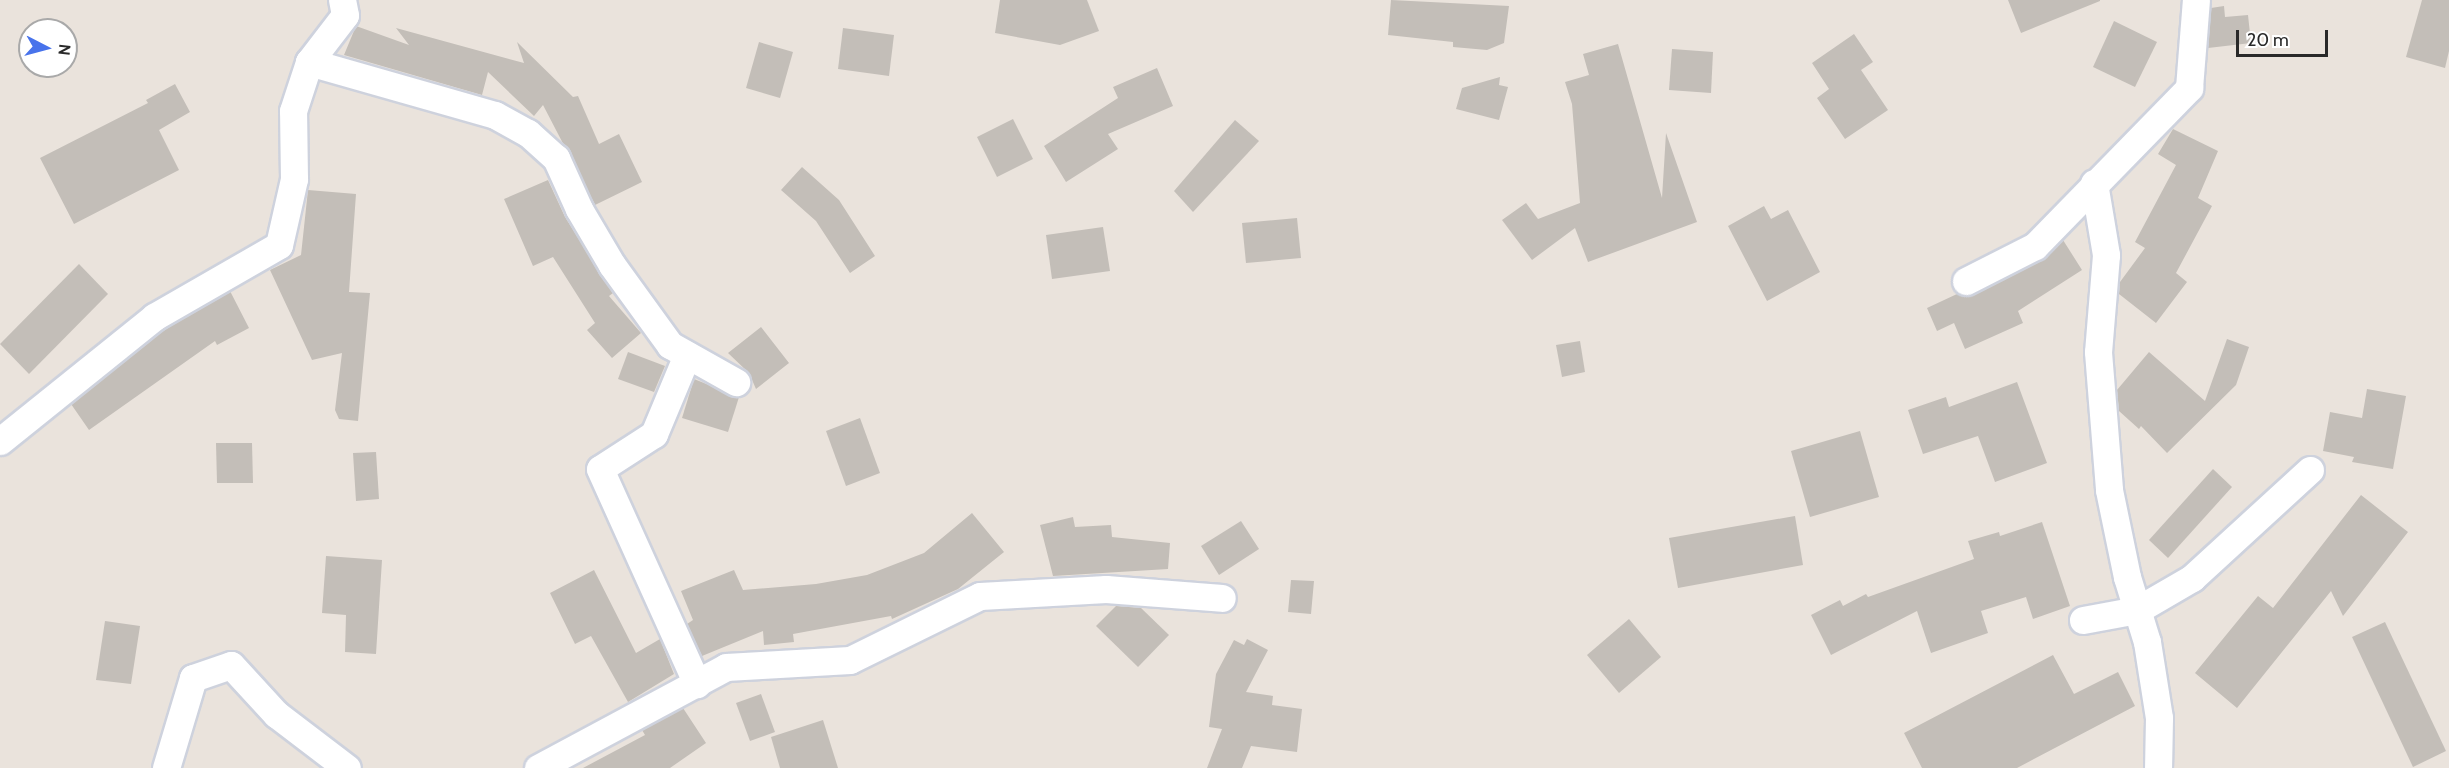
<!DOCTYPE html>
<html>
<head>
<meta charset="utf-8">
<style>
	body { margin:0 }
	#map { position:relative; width:2449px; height:768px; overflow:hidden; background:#eae3dc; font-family:Cabin,sans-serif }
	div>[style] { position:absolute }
	.building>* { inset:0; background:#c3beb8 }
	.roads { filter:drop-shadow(2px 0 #ced2dd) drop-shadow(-2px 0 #ced2dd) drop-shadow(0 2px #ced2dd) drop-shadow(0 -2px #ced2dd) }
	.minor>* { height:27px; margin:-13.5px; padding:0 13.5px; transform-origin:13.5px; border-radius:13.5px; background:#fff }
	span { translate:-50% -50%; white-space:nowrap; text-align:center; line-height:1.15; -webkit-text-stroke:6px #fff; paint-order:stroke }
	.north { position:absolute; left:18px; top:18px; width:60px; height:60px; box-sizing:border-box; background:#fff; border:2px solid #a9a9a9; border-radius:50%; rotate:96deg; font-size:16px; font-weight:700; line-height:24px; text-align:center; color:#292929 }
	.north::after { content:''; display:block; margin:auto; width:21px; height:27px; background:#4873eb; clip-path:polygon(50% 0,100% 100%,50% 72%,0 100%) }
	.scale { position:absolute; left:2236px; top:30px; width:92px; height:27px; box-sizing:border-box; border:3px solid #292929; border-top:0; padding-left:8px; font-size:18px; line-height:21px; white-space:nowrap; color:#292929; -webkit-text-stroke:4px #fff; paint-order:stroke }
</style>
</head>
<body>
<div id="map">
	<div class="building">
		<i style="clip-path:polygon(1000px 0,1087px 0,1099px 31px,1060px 45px,995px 33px)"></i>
		<i style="clip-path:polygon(1391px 0,1509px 6px,1504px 43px,1487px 50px,1453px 47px,1453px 42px,1388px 35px)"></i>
		<i style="clip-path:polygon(2008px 0,2100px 0,2100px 1px,2021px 33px)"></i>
		<i style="clip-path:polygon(2422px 0,2449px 0,2449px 51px,2445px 68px,2406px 57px)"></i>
		<i style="clip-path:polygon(2224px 6px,2225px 17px,2248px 15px,2251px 43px,2208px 48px,2211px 8px)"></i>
		<i style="clip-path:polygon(2114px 21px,2157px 42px,2135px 87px,2093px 67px)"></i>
		<i style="clip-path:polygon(356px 26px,409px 45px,396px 28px,524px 63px,517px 42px,573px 97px,578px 96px,599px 144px,619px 134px,642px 182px,595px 205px,543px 105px,534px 116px,488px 72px,482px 95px,344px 55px)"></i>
		<i style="clip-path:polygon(843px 28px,894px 35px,889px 76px,838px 69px)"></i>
		<i style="clip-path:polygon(1854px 34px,1873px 62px,1861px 70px,1888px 110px,1845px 139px,1817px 98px,1829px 89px,1812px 63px)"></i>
		<i style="clip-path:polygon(759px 42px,793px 52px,780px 98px,746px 88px)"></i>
		<i style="clip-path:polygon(1618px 44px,1662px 198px,1666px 133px,1697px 222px,1588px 262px,1575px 228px,1532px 260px,1502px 220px,1526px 203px,1538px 219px,1580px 203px,1572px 104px,1565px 82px,1589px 75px,1583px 54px)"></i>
		<i style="clip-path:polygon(1672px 49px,1713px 52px,1711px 93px,1669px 90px)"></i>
		<i style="clip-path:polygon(1157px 68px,1173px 106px,1108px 134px,1118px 149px,1066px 182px,1044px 146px,1118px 98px,1113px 87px)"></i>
		<i style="clip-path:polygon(1500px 77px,1499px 85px,1508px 87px,1499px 120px,1456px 109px,1462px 88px)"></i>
		<i style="clip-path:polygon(175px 84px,190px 112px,159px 130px,179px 170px,74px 224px,40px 158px,148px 103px,146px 100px)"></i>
		<i style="clip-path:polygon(1013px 119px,1033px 159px,997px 177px,977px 137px)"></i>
		<i style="clip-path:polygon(1235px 120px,1259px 141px,1193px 212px,1174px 191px)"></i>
		<i style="clip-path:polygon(2173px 129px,2218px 151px,2198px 198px,2212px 206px,2176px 273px,2187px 282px,2156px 323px,2119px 294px,2120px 282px,2145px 248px,2135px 242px,2176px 165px,2158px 154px)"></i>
		<i style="clip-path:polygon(802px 167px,839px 200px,875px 256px,850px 273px,816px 221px,781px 190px)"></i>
		<i style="clip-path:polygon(548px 180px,565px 217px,613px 293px,609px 296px,641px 333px,612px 358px,587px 330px,595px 323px,553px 257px,533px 266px,504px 199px)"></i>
		<i style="clip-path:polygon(308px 190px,356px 194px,349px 292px,370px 293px,358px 421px,339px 419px,335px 410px,342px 353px,312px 360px,270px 270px,301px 255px)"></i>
		<i style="clip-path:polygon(1764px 206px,1771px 219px,1788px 210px,1820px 272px,1767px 301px,1728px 226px)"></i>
		<i style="clip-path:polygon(1297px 218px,1301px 258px,1246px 263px,1242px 223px)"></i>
		<i style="clip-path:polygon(1103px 227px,1110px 271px,1052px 279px,1046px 235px)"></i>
		<i style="clip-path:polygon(2063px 240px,2082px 270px,2018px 311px,2023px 323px,1965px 349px,1954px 323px,1937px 331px,1927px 308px,1957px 294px,1973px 295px,2042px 260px)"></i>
		<i style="clip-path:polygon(79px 264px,108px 294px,29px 374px,0 344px)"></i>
		<i style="clip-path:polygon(230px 291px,249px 328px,217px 345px,215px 341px,89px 430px,71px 404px,163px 330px)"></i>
		<i style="clip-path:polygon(761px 327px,789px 363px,756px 389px,749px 373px,728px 353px)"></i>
		<i style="clip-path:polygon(2227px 339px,2249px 347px,2236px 385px,2167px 453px,2141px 426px,2139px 429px,2119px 411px,2117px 390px,2149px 352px,2205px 401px)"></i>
		<i style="clip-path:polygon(1580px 341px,1585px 372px,1562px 377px,1556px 345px)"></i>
		<i style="clip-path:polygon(628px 352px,665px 366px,654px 392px,618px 379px)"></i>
		<i style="clip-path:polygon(694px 379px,739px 397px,728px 432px,682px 418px)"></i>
		<i style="clip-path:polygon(2017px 382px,2047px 463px,1995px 482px,1978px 436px,1923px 454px,1908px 410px,1946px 397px,1949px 407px)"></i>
		<i style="clip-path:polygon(2367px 389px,2406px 396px,2393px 469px,2352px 462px,2354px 457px,2323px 451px,2330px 412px,2362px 418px)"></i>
		<i style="clip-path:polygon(860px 418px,880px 473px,846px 486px,826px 431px)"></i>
		<i style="clip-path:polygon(1860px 431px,1879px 497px,1810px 517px,1791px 451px)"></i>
		<i style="clip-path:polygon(216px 443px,252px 443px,253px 483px,217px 483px)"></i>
		<i style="clip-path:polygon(376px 452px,379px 499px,356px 501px,353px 453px)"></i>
		<i style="clip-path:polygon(2213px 469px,2232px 487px,2168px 558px,2149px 540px)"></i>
		<i style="clip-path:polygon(2361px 495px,2408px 532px,2343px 616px,2331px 591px,2237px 708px,2195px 673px,2258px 596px,2273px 608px)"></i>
		<i style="clip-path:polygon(972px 513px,1004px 552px,958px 589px,892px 619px,891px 616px,793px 634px,794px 642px,764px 645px,763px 631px,702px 656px,687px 624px,693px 620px,681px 591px,734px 570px,743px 590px,816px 584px,867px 575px,924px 553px)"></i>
		<i style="clip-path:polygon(1795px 516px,1803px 565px,1678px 588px,1669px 538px)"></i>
		<i style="clip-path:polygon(1073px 517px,1075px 527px,1111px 525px,1112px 537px,1170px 543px,1168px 569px,1053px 576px,1040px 525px)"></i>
		<i style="clip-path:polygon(1241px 521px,1259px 549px,1219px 575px,1201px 546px)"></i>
		<i style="clip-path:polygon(2042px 522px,2070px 606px,2033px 619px,2026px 597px,1981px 611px,1988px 633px,1931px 653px,1917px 611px,1831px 655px,1811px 615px,1840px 600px,1843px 606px,1866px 594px,1868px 597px,1974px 559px,1968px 541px,1999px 532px,2000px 536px)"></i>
		<i style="clip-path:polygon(326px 556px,382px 560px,376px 654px,345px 652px,346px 615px,322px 613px)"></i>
		<i style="clip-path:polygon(594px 570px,636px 653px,660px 639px,674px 674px,628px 702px,591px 636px,575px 644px,550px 593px)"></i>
		<i style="clip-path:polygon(1291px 580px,1314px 581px,1311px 614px,1288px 612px)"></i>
		<i style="clip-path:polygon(1116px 606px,1141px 608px,1169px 635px,1138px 667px,1096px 626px)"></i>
		<i style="clip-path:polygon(1629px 619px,1661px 657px,1619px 693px,1587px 655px)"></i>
		<i style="clip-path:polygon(105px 621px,140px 626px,131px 684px,96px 680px)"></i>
		<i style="clip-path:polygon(2385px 622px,2446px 751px,2413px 767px,2352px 637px)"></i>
		<i style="clip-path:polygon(1247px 639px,1268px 650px,1246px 692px,1273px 696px,1272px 705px,1302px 709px,1297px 752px,1251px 746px,1242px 768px,1207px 768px,1222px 729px,1209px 727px,1216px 674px,1234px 640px,1244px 645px)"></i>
		<i style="clip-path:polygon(2053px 655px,2074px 694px,2118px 672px,2135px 706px,2017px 768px,1922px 768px,1904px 733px)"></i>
		<i style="clip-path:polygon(761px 694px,775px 732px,750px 741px,736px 703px)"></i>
		<i style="clip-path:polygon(683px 708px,706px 743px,670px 768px,583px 768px,645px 735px,642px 730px)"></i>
		<i style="clip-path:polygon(823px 720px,838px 768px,780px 768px,771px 737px)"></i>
	</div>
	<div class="roads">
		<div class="minor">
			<i style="left:309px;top:62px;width:193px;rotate:15.9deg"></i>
			<i style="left:495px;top:115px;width:38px;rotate:29deg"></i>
			<i style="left:528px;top:133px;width:38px;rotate:42deg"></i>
			<i style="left:556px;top:158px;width:56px;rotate:65.7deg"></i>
			<i style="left:579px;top:209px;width:65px;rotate:59.5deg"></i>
			<i style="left:612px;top:265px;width:99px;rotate:54.1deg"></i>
			<i style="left:670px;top:345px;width:76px;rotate:29.3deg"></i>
			<i style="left:2094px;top:183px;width:73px;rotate:80.5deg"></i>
			<i style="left:2106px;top:255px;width:97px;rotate:94.7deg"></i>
			<i style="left:2098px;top:352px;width:138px;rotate:85.4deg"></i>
			<i style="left:2109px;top:490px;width:89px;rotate:78.3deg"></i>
			<i style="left:2127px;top:577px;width:68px;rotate:72.9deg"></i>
			<i style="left:2147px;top:642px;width:77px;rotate:81deg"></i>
			<i style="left:2159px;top:718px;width:50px;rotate:91.1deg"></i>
			<i style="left:1966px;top:281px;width:77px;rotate:-26.9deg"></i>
			<i style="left:2035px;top:246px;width:221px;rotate:-45.7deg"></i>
			<i style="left:2189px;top:88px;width:88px;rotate:-85.5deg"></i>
			<i style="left:687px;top:355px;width:86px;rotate:112.7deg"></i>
			<i style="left:654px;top:434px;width:64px;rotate:147.1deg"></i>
			<i style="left:600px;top:469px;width:236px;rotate:65.7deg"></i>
			<i style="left:0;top:441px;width:198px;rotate:-38.8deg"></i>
			<i style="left:154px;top:317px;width:144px;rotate:-29.9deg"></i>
			<i style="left:279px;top:245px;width:68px;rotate:-77.2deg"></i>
			<i style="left:294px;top:179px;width:68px;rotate:-90.8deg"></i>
			<i style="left:293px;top:111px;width:52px;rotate:-71.9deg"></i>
			<i style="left:309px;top:62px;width:59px;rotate:-52.5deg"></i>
			<i style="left:345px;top:15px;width:15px;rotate:-101deg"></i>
			<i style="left:2083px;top:620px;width:55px;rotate:-10.5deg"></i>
			<i style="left:2137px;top:610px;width:64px;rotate:-30.2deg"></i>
			<i style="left:2192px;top:578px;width:160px;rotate:-42.5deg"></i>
			<i style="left:166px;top:768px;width:94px;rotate:-73.3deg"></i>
			<i style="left:193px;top:678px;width:40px;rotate:-18.9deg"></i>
			<i style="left:231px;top:665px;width:67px;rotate:47.4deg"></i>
			<i style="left:276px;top:714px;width:89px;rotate:37.3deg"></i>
			<i style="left:538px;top:768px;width:213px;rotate:-28.2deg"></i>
			<i style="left:726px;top:667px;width:124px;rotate:-3.2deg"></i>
			<i style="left:850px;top:660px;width:145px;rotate:-26.2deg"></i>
			<i style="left:980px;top:596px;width:126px;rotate:-3.2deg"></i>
			<i style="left:1106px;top:589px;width:116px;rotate:4.4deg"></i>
		</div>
	</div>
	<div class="north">N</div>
	<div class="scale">20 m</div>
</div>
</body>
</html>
